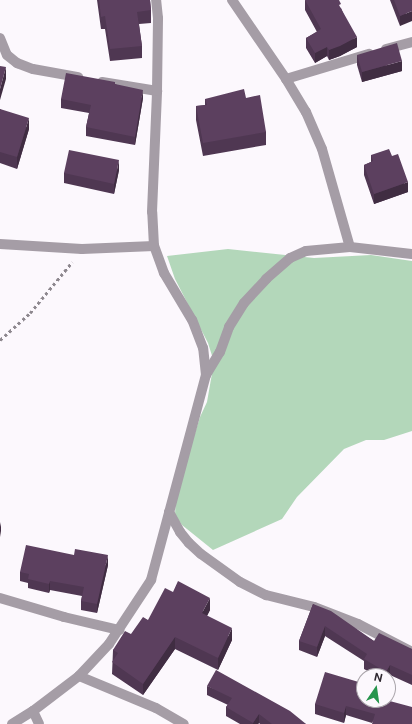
<!DOCTYPE html>
<html>
<head>
<meta charset="utf-8">
<style>
	body { margin:0 }
	#map { position:relative; width:412px; height:724px; overflow:hidden; background:#fcf8fd; font-family:"Public Sans",sans-serif }
	div>[style] { position:absolute }
	.green>* { inset:0; background:#b3d7ba }
	.path>* { height:2.5px; margin-top:-1.25px; transform-origin:0; background:repeating-linear-gradient(90deg,#8d878e 0 3px,transparent 0 6px) }
	.minor>* { height:10px; margin:-5px; padding:0 5px; transform-origin:5px; border-radius:5px; background:#a59da6 }
	.wall>* { inset:0; background:#4f3752 }
	.shaded-wall>* { inset:0; background:#402d42 }
	.building>* { inset:0; background:#5c405f }
	span { translate:-50% -50%; white-space:nowrap; text-align:center; line-height:1.15; -webkit-text-stroke:4px #fcf8fd; paint-order:stroke }
	.north { position:absolute; left:356px; top:668px; width:40px; height:40px; box-sizing:border-box; background:#fcf8fd; border:1px solid #aaa5ab; border-radius:50%; rotate:13deg; font-size:11px; font-weight:700; line-height:16px; text-align:center; color:#2f2830 }
	.north::after { content:''; display:block; margin:auto; width:14px; height:18px; background:#27954d; clip-path:polygon(50% 0,100% 100%,50% 72%,0 100%) }
</style>
</head>
<body>
<div id="map">
	<div class="green">
		<i style="clip-path:polygon(228px 249px,314px 258px,371px 255px,412px 261px,412px 431px,384px 440px,366px 440px,344px 449px,297px 497px,282px 519px,213px 550px,182px 525px,175px 515px,176px 494px,200px 417px,207px 402px,214px 362px,208px 343px,175px 279px,167px 256px)"></i>
	</div>
	<div class="path">
		<i style="left:0;top:340px;width:40px;rotate:-42deg"></i>
		<i style="left:30px;top:313px;width:66px;rotate:-50.5deg"></i>
	</div>
	<div class="minor">
		<i style="left:232px;top:0;width:96px;rotate:55.6deg"></i>
		<i style="left:286px;top:79px;width:39px;rotate:59deg"></i>
		<i style="left:306px;top:112px;width:40px;rotate:66.6deg"></i>
		<i style="left:322px;top:149px;width:102px;rotate:74.1deg"></i>
		<i style="left:0;top:38px;width:18px;rotate:68deg"></i>
		<i style="left:7px;top:55px;width:13px;rotate:39deg"></i>
		<i style="left:17px;top:63px;width:17px;rotate:21deg"></i>
		<i style="left:33px;top:69px;width:46px;rotate:10.1deg"></i>
		<i style="left:386px;top:49px;width:27px;rotate:-15deg"></i>
		<i style="left:286px;top:79px;width:87px;rotate:-16.8deg"></i>
		<i style="left:102px;top:82px;width:56px;rotate:9.3deg"></i>
		<i style="left:0;top:244px;width:82px;rotate:3.5deg"></i>
		<i style="left:82px;top:249px;width:72px;rotate:-2.4deg"></i>
		<i style="left:206px;top:375px;width:27px;rotate:-59deg"></i>
		<i style="left:220px;top:352px;width:27px;rotate:-70deg"></i>
		<i style="left:229px;top:327px;width:28px;rotate:-58deg"></i>
		<i style="left:244px;top:303px;width:33px;rotate:-47deg"></i>
		<i style="left:266px;top:279px;width:32px;rotate:-41deg"></i>
		<i style="left:290px;top:258px;width:17px;rotate:-24deg"></i>
		<i style="left:306px;top:251px;width:44px;rotate:-5.2deg"></i>
		<i style="left:350px;top:247px;width:62px;rotate:6.4deg"></i>
		<i style="left:169px;top:512px;width:23px;rotate:61deg"></i>
		<i style="left:180px;top:532px;width:14px;rotate:51deg"></i>
		<i style="left:189px;top:543px;width:16px;rotate:43deg"></i>
		<i style="left:201px;top:554px;width:48px;rotate:35.7deg"></i>
		<i style="left:240px;top:582px;width:29px;rotate:27deg"></i>
		<i style="left:266px;top:595px;width:49px;rotate:14deg"></i>
		<i style="left:314px;top:607px;width:47px;rotate:21.1deg"></i>
		<i style="left:358px;top:624px;width:61px;rotate:27.4deg"></i>
		<i style="left:0;top:598px;width:67px;rotate:16.5deg"></i>
		<i style="left:64px;top:617px;width:57px;rotate:13.3deg"></i>
		<i style="left:79px;top:676px;width:83px;rotate:22.6deg"></i>
		<i style="left:156px;top:708px;width:32px;rotate:30deg"></i>
		<i style="left:33px;top:711px;width:14px;rotate:65deg"></i>
		<i style="left:12px;top:724px;width:25px;rotate:-32deg"></i>
		<i style="left:33px;top:711px;width:58px;rotate:-37.3deg"></i>
		<i style="left:79px;top:676px;width:44px;rotate:-46.8deg"></i>
		<i style="left:109px;top:644px;width:77px;rotate:-56.7deg"></i>
		<i style="left:151px;top:580px;width:212px;rotate:-75deg"></i>
		<i style="left:206px;top:375px;width:27px;rotate:-96deg"></i>
		<i style="left:203px;top:348px;width:30px;rotate:-111deg"></i>
		<i style="left:192px;top:320px;width:55px;rotate:-120.8deg"></i>
		<i style="left:164px;top:273px;width:29px;rotate:-110deg"></i>
		<i style="left:154px;top:246px;width:34px;rotate:-93deg"></i>
		<i style="left:152px;top:212px;width:121px;rotate:-87.6deg"></i>
		<i style="left:157px;top:91px;width:73px;rotate:-89.2deg"></i>
		<i style="left:158px;top:18px;width:18px;rotate:-96deg"></i>
	</div>
	<div class="wall">
		<i style="clip-path:polygon(97px 0,150px 0,151px 10px,151px 23px,139px 24px,142px 46px,142px 58px,110px 61px,105px 29px,101px 29px)"></i>
		<i style="clip-path:polygon(305px 0,341px 8px,357px 47px,340px 56px,329px 60px,327px 56px,315px 63px,306px 48px,306px 38px,317px 32px,305px 10px)"></i>
		<i style="clip-path:polygon(390px 0,412px 0,400px 26px)"></i>
		<i style="clip-path:polygon(357px 55px,402px 71px,362px 82px,357px 65px)"></i>
		<i style="clip-path:polygon(115px 84px,143px 98px,135px 145px,86px 136px,86px 127px,89px 113px,61px 108px,61px 99px)"></i>
		<i style="clip-path:polygon(246px 98px,266px 132px,266px 145px,203px 156px,196px 120px,196px 106px,205px 105px,205px 99px)"></i>
		<i style="clip-path:polygon(0 109px,29px 129px,17px 169px,0 163px)"></i>
		<i style="clip-path:polygon(371px 155px,392px 156px,408px 192px,374px 204px,364px 175px,364px 165px,371px 162px)"></i>
		<i style="clip-path:polygon(119px 170px,114px 194px,64px 183px,64px 173px)"></i>
		<i style="clip-path:polygon(108px 565px,97px 613px,81px 610px,81px 601px,82px 596px,50px 590px,49px 593px,28px 588px,28px 583px,20px 581px,20px 572px)"></i>
		<i style="clip-path:polygon(313px 604px,374px 641px,412px 649px,412px 685px,390px 675px,388px 678px,388px 676px,377px 676px,364px 669px,364px 661px,325px 636px,317px 657px,299px 650px,299px 641px)"></i>
		<i style="clip-path:polygon(210px 610px,207px 616px,232px 640px,218px 670px,175px 649px,143px 695px,112px 674px,113px 650px,148px 620px)"></i>
		<i style="clip-path:polygon(207px 686px,306px 724px,260px 724px,259px 723px,258px 724px,240px 724px,226px 716px,226px 707px,228px 705px,207px 695px)"></i>
		<i style="clip-path:polygon(362px 693px,386px 700px,372px 723px,346px 715px,344px 723px,315px 714px,315px 704px)"></i>
	</div>
	<div class="shaded-wall">
		<i style="clip-path:polygon(412px 11px,412px 21px,400px 26px,400px 16px)"></i>
		<i style="clip-path:polygon(357px 37px,357px 47px,340px 56px,329px 60px,329px 50px)"></i>
		<i style="clip-path:polygon(327px 47px,327px 56px,315px 63px,315px 53px)"></i>
		<i style="clip-path:polygon(402px 61px,402px 71px,362px 82px,362px 72px)"></i>
		<i style="clip-path:polygon(6px 67px,6px 79px,0 100px,0 89px)"></i>
		<i style="clip-path:polygon(143px 90px,143px 98px,135px 145px,135px 137px)"></i>
		<i style="clip-path:polygon(29px 118px,29px 129px,17px 169px,17px 157px)"></i>
		<i style="clip-path:polygon(119px 160px,119px 170px,114px 194px,114px 184px)"></i>
		<i style="clip-path:polygon(408px 182px,408px 192px,374px 204px,374px 194px)"></i>
		<i style="clip-path:polygon(1px 522px,1px 531px,0 537px,0 527px)"></i>
		<i style="clip-path:polygon(108px 555px,108px 565px,97px 613px,97px 604px)"></i>
		<i style="clip-path:polygon(50px 581px,50px 590px,49px 593px,49px 584px)"></i>
		<i style="clip-path:polygon(210px 598px,210px 610px,202px 625px,202px 613px)"></i>
		<i style="clip-path:polygon(325px 626px,325px 636px,317px 657px,317px 647px)"></i>
		<i style="clip-path:polygon(232px 628px,232px 640px,218px 670px,218px 658px)"></i>
		<i style="clip-path:polygon(175px 637px,175px 649px,143px 695px,143px 684px)"></i>
		<i style="clip-path:polygon(390px 665px,390px 675px,388px 678px,388px 676px,386px 676px,386px 672px)"></i>
		<i style="clip-path:polygon(362px 683px,362px 693px,360px 702px,360px 693px)"></i>
		<i style="clip-path:polygon(346px 706px,346px 715px,344px 723px,344px 713px)"></i>
		<i style="clip-path:polygon(259px 714px,259px 723px,258px 724px,253px 724px,253px 723px)"></i>
	</div>
	<div class="building">
		<i style="clip-path:polygon(99px 0,150px 0,151px 10px,137px 12px,142px 46px,110px 49px,105px 16px,101px 17px)"></i>
		<i style="clip-path:polygon(305px 0,339px 0,341px 4px,339px 5px,357px 37px,340px 46px,329px 50px,327px 47px,315px 53px,306px 38px,321px 29px)"></i>
		<i style="clip-path:polygon(394px 0,412px 0,412px 11px,400px 16px)"></i>
		<i style="clip-path:polygon(397px 43px,402px 61px,362px 72px,357px 55px)"></i>
		<i style="clip-path:polygon(0 66px,6px 67px,0 89px)"></i>
		<i style="clip-path:polygon(66px 73px,115px 82px,115px 84px,143px 90px,135px 137px,86px 127px,91px 105px,61px 99px)"></i>
		<i style="clip-path:polygon(244px 89px,246px 98px,260px 95px,266px 132px,203px 143px,196px 106px,207px 105px,205px 99px)"></i>
		<i style="clip-path:polygon(0 109px,29px 118px,17px 157px,0 152px)"></i>
		<i style="clip-path:polygon(389px 149px,392px 156px,398px 154px,408px 182px,374px 194px,364px 165px,373px 161px,371px 155px)"></i>
		<i style="clip-path:polygon(69px 150px,119px 160px,114px 184px,64px 173px)"></i>
		<i style="clip-path:polygon(26px 545px,74px 555px,75px 549px,108px 555px,97px 604px,81px 601px,84px 587px,50px 581px,49px 584px,28px 579px,29px 574px,20px 572px)"></i>
		<i style="clip-path:polygon(178px 581px,210px 598px,202px 613px,232px 628px,218px 658px,175px 637px,143px 684px,112px 662px,118px 653px,113px 650px,125px 631px,131px 634px,143px 617px,148px 620px,165px 588px,173px 592px)"></i>
		<i style="clip-path:polygon(313px 604px,331px 611px,374px 641px,379px 633px,412px 649px,412px 675px,390px 665px,386px 672px,364px 659px,367px 654px,325px 626px,317px 647px,299px 641px)"></i>
		<i style="clip-path:polygon(216px 670px,290px 711px,306px 724px,272px 724px,259px 714px,253px 723px,226px 707px,232px 698px,207px 686px)"></i>
		<i style="clip-path:polygon(325px 672px,362px 683px,360px 693px,364px 694px,364px 700px,386px 700px,412px 707px,412px 724px,372px 724px,375px 714px,346px 706px,344px 713px,315px 704px)"></i>
	</div>
	<div class="north">N</div>
</div>
</body>
</html>
